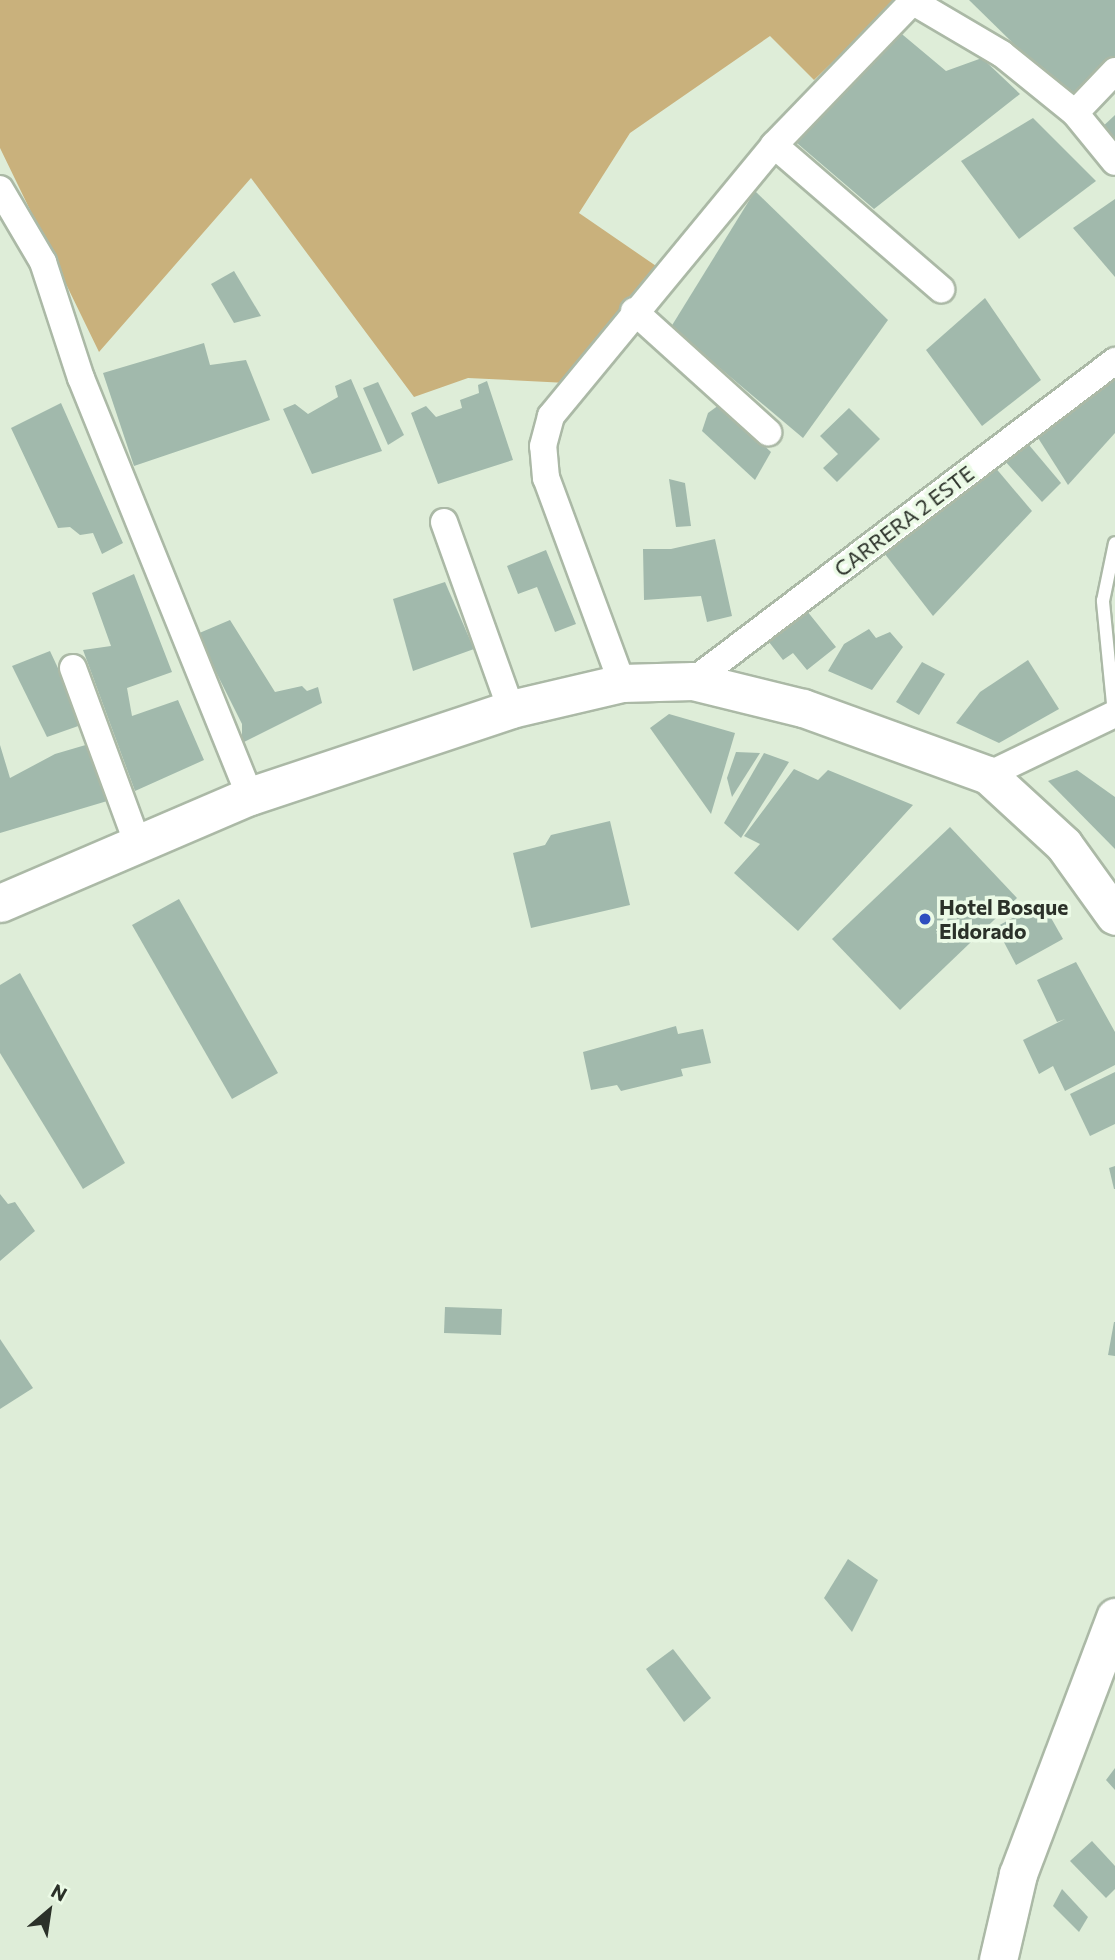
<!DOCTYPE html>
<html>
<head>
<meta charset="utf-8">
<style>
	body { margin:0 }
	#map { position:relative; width:1115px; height:1960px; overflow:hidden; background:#deedd8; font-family:Commissioner,sans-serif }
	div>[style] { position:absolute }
	.green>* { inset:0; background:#c9b17c }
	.building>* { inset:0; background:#a1b9ac }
	.roads { filter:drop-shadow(2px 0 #abb9a6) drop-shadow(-2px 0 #abb9a6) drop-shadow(0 2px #abb9a6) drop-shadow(0 -2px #abb9a6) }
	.service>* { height:12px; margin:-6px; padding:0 6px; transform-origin:6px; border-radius:6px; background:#fff }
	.minor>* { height:26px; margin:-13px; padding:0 13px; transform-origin:13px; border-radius:13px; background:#fff }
	.secondary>* { height:37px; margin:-18.5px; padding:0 18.5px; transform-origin:18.5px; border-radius:18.5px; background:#fff }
	.dots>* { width:19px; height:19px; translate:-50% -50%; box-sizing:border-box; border:4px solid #ebfae6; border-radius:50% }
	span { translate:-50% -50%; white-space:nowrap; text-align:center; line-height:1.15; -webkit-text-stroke:7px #ebfae6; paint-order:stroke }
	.street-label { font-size:21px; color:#2b3129 }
	.poi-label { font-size:21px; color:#2b3129; font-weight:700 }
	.left { translate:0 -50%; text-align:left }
	.north { position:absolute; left:14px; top:1876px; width:70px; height:70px; -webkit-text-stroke:5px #ebfae6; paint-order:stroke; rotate:29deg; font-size:19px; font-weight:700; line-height:28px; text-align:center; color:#2b3129 }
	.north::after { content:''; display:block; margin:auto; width:24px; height:32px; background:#2b3129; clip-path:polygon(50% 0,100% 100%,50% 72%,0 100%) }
</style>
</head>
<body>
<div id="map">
	<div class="green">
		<i style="clip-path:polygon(0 0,897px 0,814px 80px,770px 36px,630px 133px,579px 213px,659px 268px,567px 383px,468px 378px,414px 397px,251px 178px,99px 352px,0 148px)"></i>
	</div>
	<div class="building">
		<i style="clip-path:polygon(969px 0,1115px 0,1115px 56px,1073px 102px)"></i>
		<i style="clip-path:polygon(897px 30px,946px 71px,982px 58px,1020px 94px,874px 209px,791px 138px)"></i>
		<i style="clip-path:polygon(1115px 115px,1115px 151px,1099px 130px)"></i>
		<i style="clip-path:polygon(1033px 118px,1096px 181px,1019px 239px,961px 161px)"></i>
		<i style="clip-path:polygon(755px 191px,888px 320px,803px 438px,671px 327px)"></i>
		<i style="clip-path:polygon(1115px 199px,1115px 277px,1073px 228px)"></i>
		<i style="clip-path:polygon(234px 271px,261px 316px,234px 323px,211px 284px)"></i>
		<i style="clip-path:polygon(985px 298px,1041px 380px,982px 426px,926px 350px)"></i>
		<i style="clip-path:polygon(204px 343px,210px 365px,246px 360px,270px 420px,134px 466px,103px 373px)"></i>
		<i style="clip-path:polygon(1115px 370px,1115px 433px,1068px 485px,1033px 430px)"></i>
		<i style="clip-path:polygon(351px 379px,382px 451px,312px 474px,283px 409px,295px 404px,308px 414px,338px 397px,335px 386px)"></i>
		<i style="clip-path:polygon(487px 381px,513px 460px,438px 484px,411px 413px,426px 406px,436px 417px,462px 408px,460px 400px,479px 393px,478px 385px)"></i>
		<i style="clip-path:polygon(378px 382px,404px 435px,388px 445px,363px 388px)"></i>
		<i style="clip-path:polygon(61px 403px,123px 543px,102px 554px,93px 533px,80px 535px,70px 527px,58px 528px,11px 428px)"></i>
		<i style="clip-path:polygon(719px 405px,771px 452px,755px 480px,702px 431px,708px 413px)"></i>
		<i style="clip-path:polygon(849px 408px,880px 439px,837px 482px,823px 468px,838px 454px,820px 436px)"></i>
		<i style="clip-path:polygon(1029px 445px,1061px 483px,1042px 502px,1004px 460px)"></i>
		<i style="clip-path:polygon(994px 466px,1032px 511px,933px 616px,881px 549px)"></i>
		<i style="clip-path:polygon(669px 479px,685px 483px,691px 526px,676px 527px)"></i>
		<i style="clip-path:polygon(715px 539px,732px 616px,707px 622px,701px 596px,644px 600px,643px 549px,671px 549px)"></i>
		<i style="clip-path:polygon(546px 550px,576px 624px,555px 632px,537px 587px,518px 594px,507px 566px)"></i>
		<i style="clip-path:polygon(134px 574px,172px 672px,127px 688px,132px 716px,178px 700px,204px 760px,135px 791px,83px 650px,111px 646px,92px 593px)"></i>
		<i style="clip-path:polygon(445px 582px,474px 649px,413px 671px,393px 599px)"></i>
		<i style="clip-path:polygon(807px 611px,836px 647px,807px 670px,793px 653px,783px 660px,769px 642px)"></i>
		<i style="clip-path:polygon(230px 620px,275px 692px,302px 686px,307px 691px,318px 687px,322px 703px,242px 743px,242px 724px,197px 634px)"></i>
		<i style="clip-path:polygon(869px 629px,876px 638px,890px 632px,903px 647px,872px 690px,828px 671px,844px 644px)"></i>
		<i style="clip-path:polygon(50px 651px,84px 724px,47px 737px,12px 666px)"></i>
		<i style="clip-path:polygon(1028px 660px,1059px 709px,999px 743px,956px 723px,980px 692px)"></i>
		<i style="clip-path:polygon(922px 662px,945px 674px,919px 715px,896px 702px)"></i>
		<i style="clip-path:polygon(669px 714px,735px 733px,711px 814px,650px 728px)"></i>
		<i style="clip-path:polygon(89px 744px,114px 799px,0 833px,0 745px,10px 778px,55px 754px)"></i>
		<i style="clip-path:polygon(736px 752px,760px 753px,732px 797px,727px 778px)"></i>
		<i style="clip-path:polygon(764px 753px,789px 762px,741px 838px,724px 823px)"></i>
		<i style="clip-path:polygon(794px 769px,818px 780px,828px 770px,913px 805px,798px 931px,734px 873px,760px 844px,744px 836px)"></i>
		<i style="clip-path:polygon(1077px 770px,1115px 797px,1115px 849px,1048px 781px)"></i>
		<i style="clip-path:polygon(610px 821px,630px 905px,531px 928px,513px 853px,545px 845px,551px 835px)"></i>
		<i style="clip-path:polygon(950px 827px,1017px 898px,900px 1010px,832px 939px)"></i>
		<i style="clip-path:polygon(179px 899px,278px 1073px,232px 1099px,132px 925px)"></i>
		<i style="clip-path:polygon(1042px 902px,1063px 939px,1016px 965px,996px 927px)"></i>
		<i style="clip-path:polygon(1076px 962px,1115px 1032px,1115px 1065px,1065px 1091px,1053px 1066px,1039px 1074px,1023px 1040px,1065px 1019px,1057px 1022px,1037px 980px)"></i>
		<i style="clip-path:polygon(20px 973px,125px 1163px,83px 1189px,0 1053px,0 985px)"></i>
		<i style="clip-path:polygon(676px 1026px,678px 1034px,703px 1029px,711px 1063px,681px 1069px,683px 1076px,621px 1091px,617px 1085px,591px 1090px,583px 1052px)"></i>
		<i style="clip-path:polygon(1115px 1072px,1115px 1124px,1090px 1136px,1070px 1094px)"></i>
		<i style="clip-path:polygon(1115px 1166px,1115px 1189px,1114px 1189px,1109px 1168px)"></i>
		<i style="clip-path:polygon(0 1194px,8px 1204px,15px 1202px,35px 1231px,0 1261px)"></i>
		<i style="clip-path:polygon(445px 1307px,502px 1309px,501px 1335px,444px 1333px)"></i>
		<i style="clip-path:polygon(1114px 1322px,1115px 1322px,1115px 1356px,1108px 1355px)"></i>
		<i style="clip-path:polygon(0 1339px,33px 1388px,0 1409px)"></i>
		<i style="clip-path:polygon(848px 1559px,878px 1580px,852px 1632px,824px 1598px)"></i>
		<i style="clip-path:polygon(673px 1649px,711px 1698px,684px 1722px,646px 1669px)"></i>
		<i style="clip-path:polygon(1115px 1768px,1115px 1790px,1106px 1780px)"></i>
		<i style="clip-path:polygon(1092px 1841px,1115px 1866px,1115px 1889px,1106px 1898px,1070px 1861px)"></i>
		<i style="clip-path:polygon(1062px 1889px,1088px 1917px,1079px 1932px,1053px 1906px)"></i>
	</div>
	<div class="roads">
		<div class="service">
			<i style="left:1114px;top:714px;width:114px;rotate:-95.6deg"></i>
			<i style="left:1103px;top:601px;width:59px;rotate:-78.3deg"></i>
		</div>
		<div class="minor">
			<i style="left:912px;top:1px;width:104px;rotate:30.5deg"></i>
			<i style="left:1002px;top:54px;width:94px;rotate:38.9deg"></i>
			<i style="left:1075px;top:113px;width:63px;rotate:50.8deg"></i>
			<i style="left:1075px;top:113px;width:58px;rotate:-46.4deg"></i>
			<i style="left:774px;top:145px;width:221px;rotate:40.8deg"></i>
			<i style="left:0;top:189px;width:85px;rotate:59.5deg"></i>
			<i style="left:43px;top:262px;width:122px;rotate:71.9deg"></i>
			<i style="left:81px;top:378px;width:451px;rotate:68deg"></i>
			<i style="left:634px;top:311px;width:181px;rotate:42.1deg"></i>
			<i style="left:444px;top:522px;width:199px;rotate:70.3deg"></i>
			<i style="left:73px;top:668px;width:191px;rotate:69.8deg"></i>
			<i style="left:693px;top:681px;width:530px;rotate:-37.17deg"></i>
			<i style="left:622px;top:683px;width:219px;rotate:-110.3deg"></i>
			<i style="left:546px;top:478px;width:32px;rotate:-95deg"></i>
			<i style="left:543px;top:446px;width:31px;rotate:-75deg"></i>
			<i style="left:551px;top:416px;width:351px;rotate:-50.5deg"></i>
			<i style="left:774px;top:145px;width:202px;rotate:-46deg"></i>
			<i style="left:988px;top:775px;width:141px;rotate:-25.7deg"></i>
		</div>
		<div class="secondary">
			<i style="left:0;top:903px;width:272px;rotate:-23.2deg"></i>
			<i style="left:250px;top:796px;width:275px;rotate:-18.4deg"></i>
			<i style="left:511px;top:709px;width:114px;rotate:-13.2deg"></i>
			<i style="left:622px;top:683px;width:71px;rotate:-1.6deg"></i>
			<i style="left:693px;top:681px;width:113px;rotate:13.8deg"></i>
			<i style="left:803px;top:708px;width:197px;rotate:19.9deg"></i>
			<i style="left:988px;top:775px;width:103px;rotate:42.6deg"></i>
			<i style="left:1064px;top:845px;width:87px;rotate:54.3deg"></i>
			<i style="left:998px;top:1960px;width:88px;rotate:-76.9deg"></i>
			<i style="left:1018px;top:1874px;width:275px;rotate:-69.3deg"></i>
		</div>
	</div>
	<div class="dots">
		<i style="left:925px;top:919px;background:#2e4fbf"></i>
	</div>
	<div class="street-label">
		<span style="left:904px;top:521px;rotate:-37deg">CARRERA 2 ESTE</span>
	</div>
	<div class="poi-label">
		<span class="left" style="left:939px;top:919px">Hotel Bosque<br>Eldorado</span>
	</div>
	<div class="north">N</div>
</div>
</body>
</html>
